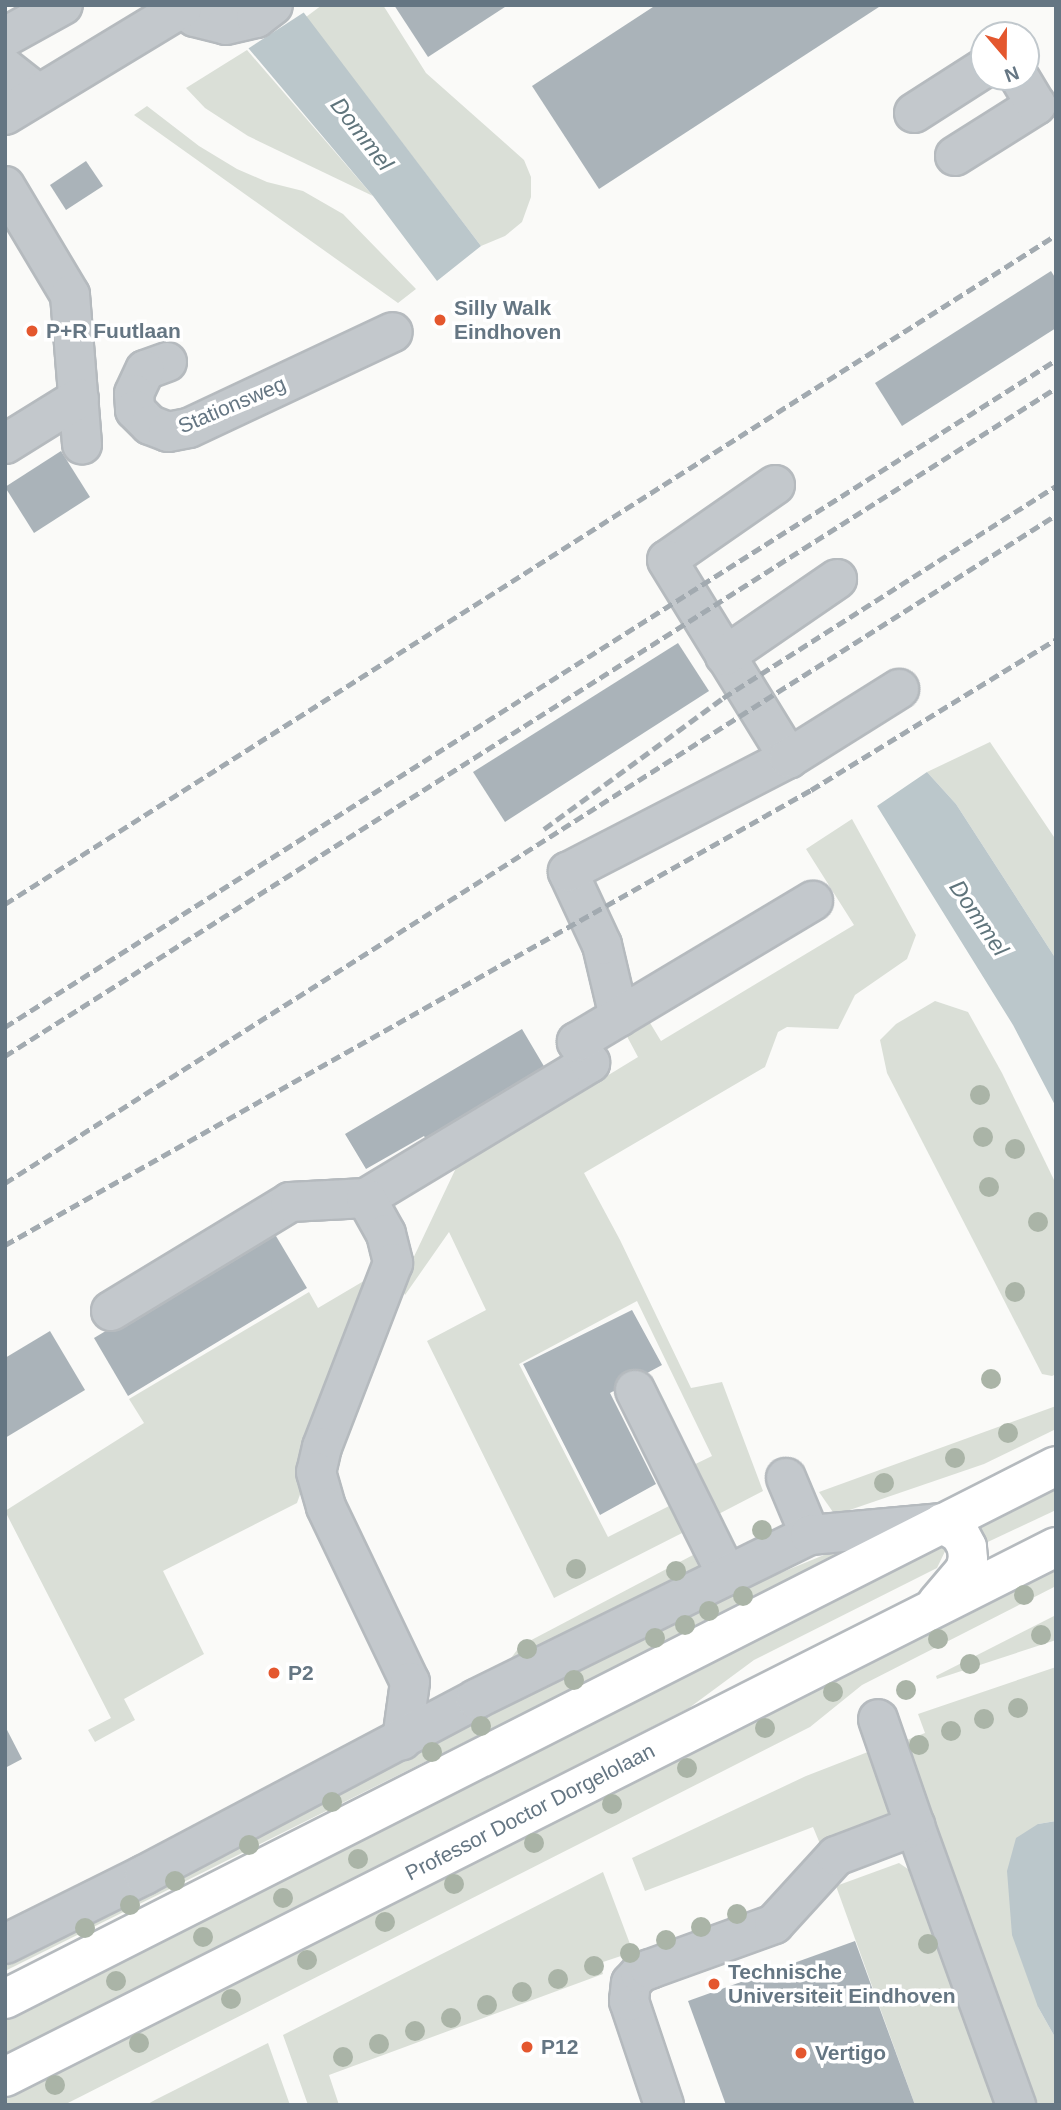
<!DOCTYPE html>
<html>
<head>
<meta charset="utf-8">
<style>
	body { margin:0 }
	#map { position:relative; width:1061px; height:2110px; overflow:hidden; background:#fafaf8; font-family:Helvetica,sans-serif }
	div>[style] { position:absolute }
	.green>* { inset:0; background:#dadfd7 }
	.water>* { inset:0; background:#bbc7cb }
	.pier>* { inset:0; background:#fafaf8 }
	.building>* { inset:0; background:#aab3b9 }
	.roads { filter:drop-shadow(2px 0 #b5babe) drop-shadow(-2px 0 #b5babe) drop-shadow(0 2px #b5babe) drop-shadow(0 -2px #b5babe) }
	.minor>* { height:38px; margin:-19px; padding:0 19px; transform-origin:19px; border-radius:19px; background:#c3c8cc }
	.major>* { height:38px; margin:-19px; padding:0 19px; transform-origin:19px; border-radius:19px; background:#fff }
	.rail>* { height:5px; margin-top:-2.5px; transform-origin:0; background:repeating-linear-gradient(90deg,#a2aab0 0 10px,transparent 0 15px) }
	.trees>* { width:20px; height:20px; margin:-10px; border-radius:50%; background:#aab4a7 }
	.dots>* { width:19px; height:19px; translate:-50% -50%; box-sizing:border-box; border:4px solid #fff; border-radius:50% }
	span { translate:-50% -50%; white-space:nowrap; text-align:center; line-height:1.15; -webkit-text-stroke:7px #fff; paint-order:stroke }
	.poi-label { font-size:21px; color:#657683; font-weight:700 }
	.left { translate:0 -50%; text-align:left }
	.street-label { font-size:21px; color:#657683 }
	.water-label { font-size:23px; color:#60757c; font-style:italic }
	.frame { position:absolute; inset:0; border:7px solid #657683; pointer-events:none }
	.north { position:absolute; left:970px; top:21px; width:70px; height:70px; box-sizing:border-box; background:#fff; border:2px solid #c1c8cd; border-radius:50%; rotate:160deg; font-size:19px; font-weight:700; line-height:28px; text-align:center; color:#657683 }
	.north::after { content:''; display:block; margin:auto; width:24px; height:32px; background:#e4572e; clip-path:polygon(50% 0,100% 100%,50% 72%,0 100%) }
</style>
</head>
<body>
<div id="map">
	<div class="green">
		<i style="clip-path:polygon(322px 5px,383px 5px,426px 73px,524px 160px,531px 177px,531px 197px,522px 222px,505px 236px,481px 246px,306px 17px)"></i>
		<i style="clip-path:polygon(247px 50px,373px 196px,248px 136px,205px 108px,186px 88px)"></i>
		<i style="clip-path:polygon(147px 106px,199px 146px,237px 169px,267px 182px,303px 191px,343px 214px,416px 289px,398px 303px,134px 115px)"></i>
		<i style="clip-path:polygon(990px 742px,1056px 840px,1056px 959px,956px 804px,927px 772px)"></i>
		<i style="clip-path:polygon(852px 819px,916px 935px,907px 959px,855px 995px,838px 1029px,787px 1027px,778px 1032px,765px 1067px,584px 1173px,620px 1240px,691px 1388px,722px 1382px,763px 1491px,709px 1519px,683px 1470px,712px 1456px,637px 1301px,519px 1364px,608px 1537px,675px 1503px,690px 1529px,554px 1598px,427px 1341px,486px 1310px,449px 1232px,405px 1295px,400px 1286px,456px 1168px,638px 1057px,622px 1027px,644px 1013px,661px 1041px,854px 925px,806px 849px)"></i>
		<i style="clip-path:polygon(935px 1001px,968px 1012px,1002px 1073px,1056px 1184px,1056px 1374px,1052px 1376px,1042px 1374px,887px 1073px,880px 1040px,896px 1024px)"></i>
		<i style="clip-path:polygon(379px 1272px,297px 1503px,163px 1571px,204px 1654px,124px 1699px,135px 1720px,95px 1742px,88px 1730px,111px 1718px,5px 1511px,144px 1423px,129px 1399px,309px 1292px,318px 1308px)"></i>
		<i style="clip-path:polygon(1056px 1406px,1056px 1429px,984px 1464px,835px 1515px,819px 1492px)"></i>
		<i style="clip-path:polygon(1056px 1488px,1056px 1510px,975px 1548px,973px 1529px)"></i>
		<i style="clip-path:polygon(949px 1543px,937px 1568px,754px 1660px,689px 1708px,5px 2056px,5px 2021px)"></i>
		<i style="clip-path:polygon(841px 1548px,844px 1553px,5px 1971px,5px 1959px,634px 1633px)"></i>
		<i style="clip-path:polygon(693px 1555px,701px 1572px,498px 1676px,520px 1646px)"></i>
		<i style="clip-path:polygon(1056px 1568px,1056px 1586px,862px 1685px,810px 1727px,64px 2105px,5px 2105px,5px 2099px)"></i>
		<i style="clip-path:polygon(1056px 1615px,1056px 1640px,937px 1679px,936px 1676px)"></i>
		<i style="clip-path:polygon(1056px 1667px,1056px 1821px,1038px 1824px,1038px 2007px,1056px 2039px,1056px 2105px,1026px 2105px,899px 1743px,925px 1733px,918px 1714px)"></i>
		<i style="clip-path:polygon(873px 1750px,894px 1805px,884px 1828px,823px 1851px,813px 1827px,645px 1891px,632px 1858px,806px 1776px)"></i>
		<i style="clip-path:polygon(899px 1863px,920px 1877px,1003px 2105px,915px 2105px,836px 1886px)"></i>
		<i style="clip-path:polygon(603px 1872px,633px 1952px,600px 1963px,603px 1974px,329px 2075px,339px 2105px,308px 2105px,283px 2035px)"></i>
		<i style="clip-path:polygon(268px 2043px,290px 2105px,146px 2105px,155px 2100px)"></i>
	</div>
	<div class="water">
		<i style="clip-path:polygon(212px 5px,298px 5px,481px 246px,437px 281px,373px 196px)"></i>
		<i style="clip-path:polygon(927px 772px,956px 804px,1056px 959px,1056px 1107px,1013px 1025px,877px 806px)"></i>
		<i style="clip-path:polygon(1056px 1821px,1056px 2039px,1038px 2007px,1012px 1935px,1007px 1871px,1016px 1838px,1038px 1824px)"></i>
	</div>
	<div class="pier">
		<i style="clip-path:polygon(210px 5px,302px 5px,306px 11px,246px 50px)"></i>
	</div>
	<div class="building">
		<i style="clip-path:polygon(394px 5px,508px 5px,428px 57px)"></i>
		<i style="clip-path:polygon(656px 5px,882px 5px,599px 189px,532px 86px)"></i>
		<i style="clip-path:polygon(86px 161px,103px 186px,66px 210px,50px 185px)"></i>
		<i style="clip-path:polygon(1051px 271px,1056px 279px,1056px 328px,902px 426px,875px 383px)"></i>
		<i style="clip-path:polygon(61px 451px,90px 497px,34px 533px,5px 487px)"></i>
		<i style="clip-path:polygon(678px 643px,709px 691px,505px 822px,473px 772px)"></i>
		<i style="clip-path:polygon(522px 1029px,548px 1073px,429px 1144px,424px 1136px,366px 1169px,345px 1134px)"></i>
		<i style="clip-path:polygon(273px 1231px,307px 1288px,128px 1396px,94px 1338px)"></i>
		<i style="clip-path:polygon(632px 1310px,662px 1365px,610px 1393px,656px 1484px,600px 1515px,523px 1364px)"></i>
		<i style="clip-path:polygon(50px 1331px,85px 1390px,5px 1438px,5px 1358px)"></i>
		<i style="clip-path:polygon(5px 1726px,22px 1759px,5px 1768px)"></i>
		<i style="clip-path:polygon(855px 1941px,915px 2105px,726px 2105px,688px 2001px)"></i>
	</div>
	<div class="roads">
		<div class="minor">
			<i style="left:180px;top:5px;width:19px;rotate:39deg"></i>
			<i style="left:195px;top:17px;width:32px;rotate:14deg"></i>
			<i style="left:226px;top:25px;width:31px;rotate:-13deg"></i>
			<i style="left:256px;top:18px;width:21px;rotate:-37deg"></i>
			<i style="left:5px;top:37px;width:66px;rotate:-28.9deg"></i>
			<i style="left:5px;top:68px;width:42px;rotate:38.2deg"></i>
			<i style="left:914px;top:113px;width:83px;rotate:-32.7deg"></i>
			<i style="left:5px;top:115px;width:207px;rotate:-31.2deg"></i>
			<i style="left:955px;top:156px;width:96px;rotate:-32.2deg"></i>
			<i style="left:1036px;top:105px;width:33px;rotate:-121deg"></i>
			<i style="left:5px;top:186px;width:127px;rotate:59.2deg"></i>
			<i style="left:70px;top:295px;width:150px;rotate:85.4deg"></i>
			<i style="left:167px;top:362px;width:23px;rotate:160deg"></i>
			<i style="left:145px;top:370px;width:26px;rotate:115deg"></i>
			<i style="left:134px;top:394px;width:16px;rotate:86deg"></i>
			<i style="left:135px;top:410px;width:21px;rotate:45deg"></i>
			<i style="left:150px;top:425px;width:19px;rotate:21deg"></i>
			<i style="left:168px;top:432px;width:21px;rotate:-11deg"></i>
			<i style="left:189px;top:428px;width:225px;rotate:-25.2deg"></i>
			<i style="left:5px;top:444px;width:87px;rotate:-31.9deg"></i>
			<i style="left:775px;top:485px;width:131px;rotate:145.2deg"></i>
			<i style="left:667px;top:560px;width:233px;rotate:58.4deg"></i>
			<i style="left:725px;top:656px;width:136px;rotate:-34.5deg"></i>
			<i style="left:619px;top:1017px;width:74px;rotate:-103.3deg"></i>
			<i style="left:602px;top:945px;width:81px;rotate:-115deg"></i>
			<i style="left:568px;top:872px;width:249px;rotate:-27.3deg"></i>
			<i style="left:789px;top:758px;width:130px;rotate:-32.1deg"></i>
			<i style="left:366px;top:1198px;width:262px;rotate:-31.1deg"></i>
			<i style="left:590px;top:1063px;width:25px;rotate:-122deg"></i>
			<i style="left:577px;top:1042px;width:275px;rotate:-30.9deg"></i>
			<i style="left:111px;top:1311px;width:210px;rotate:-31.3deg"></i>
			<i style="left:290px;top:1202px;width:76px;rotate:-3deg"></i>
			<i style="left:366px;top:1198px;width:41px;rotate:60.9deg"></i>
			<i style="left:386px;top:1234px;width:30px;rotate:76deg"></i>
			<i style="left:393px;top:1263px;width:197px;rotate:111.1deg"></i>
			<i style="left:322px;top:1447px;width:26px;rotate:103deg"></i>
			<i style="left:316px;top:1472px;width:36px;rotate:74deg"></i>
			<i style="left:326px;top:1507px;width:194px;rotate:64.4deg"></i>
			<i style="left:410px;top:1682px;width:59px;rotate:97.9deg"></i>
			<i style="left:635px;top:1390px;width:207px;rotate:63.6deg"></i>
			<i style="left:786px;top:1478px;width:62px;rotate:67.2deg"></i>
			<i style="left:915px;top:1826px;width:297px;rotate:70.1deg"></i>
			<i style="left:5px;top:1944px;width:155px;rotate:-26.4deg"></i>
			<i style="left:144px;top:1875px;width:376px;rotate:-27.9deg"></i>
			<i style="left:476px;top:1699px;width:372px;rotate:-26.2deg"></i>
			<i style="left:810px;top:1535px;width:133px;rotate:-5.2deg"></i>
			<i style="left:664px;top:2105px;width:110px;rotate:-108.6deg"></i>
			<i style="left:629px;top:2001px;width:18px;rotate:-84deg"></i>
			<i style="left:631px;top:1983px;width:13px;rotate:-48deg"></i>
			<i style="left:640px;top:1973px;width:11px;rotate:-22deg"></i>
			<i style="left:650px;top:1969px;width:132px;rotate:-19.9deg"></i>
			<i style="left:774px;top:1924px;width:92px;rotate:-47.6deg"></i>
			<i style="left:836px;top:1856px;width:85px;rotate:-20.8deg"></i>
			<i style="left:915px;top:1826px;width:113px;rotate:-109.1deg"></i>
		</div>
		<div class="major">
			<i style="left:937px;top:1603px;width:43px;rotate:-49.7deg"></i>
			<i style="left:965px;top:1570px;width:11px;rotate:-75deg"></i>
			<i style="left:968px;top:1559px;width:12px;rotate:-95deg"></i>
			<i style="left:967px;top:1547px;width:15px;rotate:-118deg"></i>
			<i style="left:960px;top:1534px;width:21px;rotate:-149deg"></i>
			<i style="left:5px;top:1999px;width:1178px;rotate:-26.89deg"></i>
			<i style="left:5px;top:2077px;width:1177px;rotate:-26.76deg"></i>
		</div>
	</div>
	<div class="rail">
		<i style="left:544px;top:829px;width:222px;rotate:-36.2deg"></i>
		<i style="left:723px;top:698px;width:395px;rotate:-32.5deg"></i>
		<i style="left:5px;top:904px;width:1246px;rotate:-32.48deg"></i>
		<i style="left:5px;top:1027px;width:1245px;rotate:-32.4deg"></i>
		<i style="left:5px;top:1056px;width:1245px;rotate:-32.44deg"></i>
		<i style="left:5px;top:1183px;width:1245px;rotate:-32.44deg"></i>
		<i style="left:5px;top:1245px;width:926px;rotate:-29.45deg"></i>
		<i style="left:811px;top:790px;width:288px;rotate:-31.6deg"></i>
	</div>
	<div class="trees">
		<i style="left:980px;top:1095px"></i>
		<i style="left:983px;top:1137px"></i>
		<i style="left:1015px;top:1149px"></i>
		<i style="left:989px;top:1187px"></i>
		<i style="left:1038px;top:1222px"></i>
		<i style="left:1015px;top:1292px"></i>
		<i style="left:991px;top:1379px"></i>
		<i style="left:1008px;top:1433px"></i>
		<i style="left:955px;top:1458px"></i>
		<i style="left:884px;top:1483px"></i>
		<i style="left:762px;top:1530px"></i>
		<i style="left:576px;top:1569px"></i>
		<i style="left:676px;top:1571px"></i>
		<i style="left:1024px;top:1595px"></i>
		<i style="left:743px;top:1596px"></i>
		<i style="left:709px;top:1611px"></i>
		<i style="left:685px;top:1625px"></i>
		<i style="left:1041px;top:1635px"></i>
		<i style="left:655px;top:1638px"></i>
		<i style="left:938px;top:1639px"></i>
		<i style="left:527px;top:1649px"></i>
		<i style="left:970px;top:1664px"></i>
		<i style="left:574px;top:1680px"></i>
		<i style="left:906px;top:1690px"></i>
		<i style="left:833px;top:1692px"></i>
		<i style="left:1018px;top:1708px"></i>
		<i style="left:984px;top:1719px"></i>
		<i style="left:481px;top:1726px"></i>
		<i style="left:765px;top:1728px"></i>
		<i style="left:951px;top:1731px"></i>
		<i style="left:919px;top:1745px"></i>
		<i style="left:432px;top:1752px"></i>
		<i style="left:687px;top:1768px"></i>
		<i style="left:332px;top:1802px"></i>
		<i style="left:612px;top:1804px"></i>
		<i style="left:534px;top:1843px"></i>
		<i style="left:249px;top:1845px"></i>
		<i style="left:358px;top:1859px"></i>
		<i style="left:175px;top:1881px"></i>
		<i style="left:454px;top:1884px"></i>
		<i style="left:283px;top:1898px"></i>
		<i style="left:130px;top:1905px"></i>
		<i style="left:737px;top:1914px"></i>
		<i style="left:385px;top:1922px"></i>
		<i style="left:701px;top:1927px"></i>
		<i style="left:85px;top:1928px"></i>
		<i style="left:203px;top:1937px"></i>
		<i style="left:666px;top:1940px"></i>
		<i style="left:928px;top:1944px"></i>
		<i style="left:630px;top:1953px"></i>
		<i style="left:307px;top:1960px"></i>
		<i style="left:594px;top:1966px"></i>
		<i style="left:558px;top:1979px"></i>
		<i style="left:116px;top:1981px"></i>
		<i style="left:522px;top:1992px"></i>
		<i style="left:231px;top:1999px"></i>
		<i style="left:487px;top:2005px"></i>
		<i style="left:451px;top:2018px"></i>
		<i style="left:415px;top:2031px"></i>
		<i style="left:139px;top:2043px"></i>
		<i style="left:379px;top:2044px"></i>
		<i style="left:343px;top:2057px"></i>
		<i style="left:55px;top:2085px"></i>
	</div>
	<div class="dots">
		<i style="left:440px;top:320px;background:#e4572e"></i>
		<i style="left:32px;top:331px;background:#e4572e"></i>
		<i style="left:274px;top:1673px;background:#e4572e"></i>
		<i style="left:714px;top:1984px;background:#e4572e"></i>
		<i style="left:527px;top:2047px;background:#e4572e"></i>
		<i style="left:801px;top:2053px;background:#e4572e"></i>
	</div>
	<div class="poi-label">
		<span class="left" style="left:454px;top:320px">Silly Walk<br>Eindhoven</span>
		<span class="left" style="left:46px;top:331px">P+R Fuutlaan</span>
		<span class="left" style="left:288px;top:1673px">P2</span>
		<span class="left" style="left:728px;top:1984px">Technische<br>Universiteit Eindhoven</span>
		<span class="left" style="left:541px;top:2047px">P12</span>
		<span class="left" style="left:815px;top:2053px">Vertigo</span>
	</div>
	<div class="street-label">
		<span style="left:232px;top:405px;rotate:-23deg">Stationsweg</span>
		<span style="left:530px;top:1812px;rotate:-27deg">Professor Doctor Dorgelolaan</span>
	</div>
	<div class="water-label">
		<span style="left:362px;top:134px;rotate:52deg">Dommel</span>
		<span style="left:979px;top:918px;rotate:56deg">Dommel</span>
	</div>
	<div class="frame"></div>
	<div class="north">N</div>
</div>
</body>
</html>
